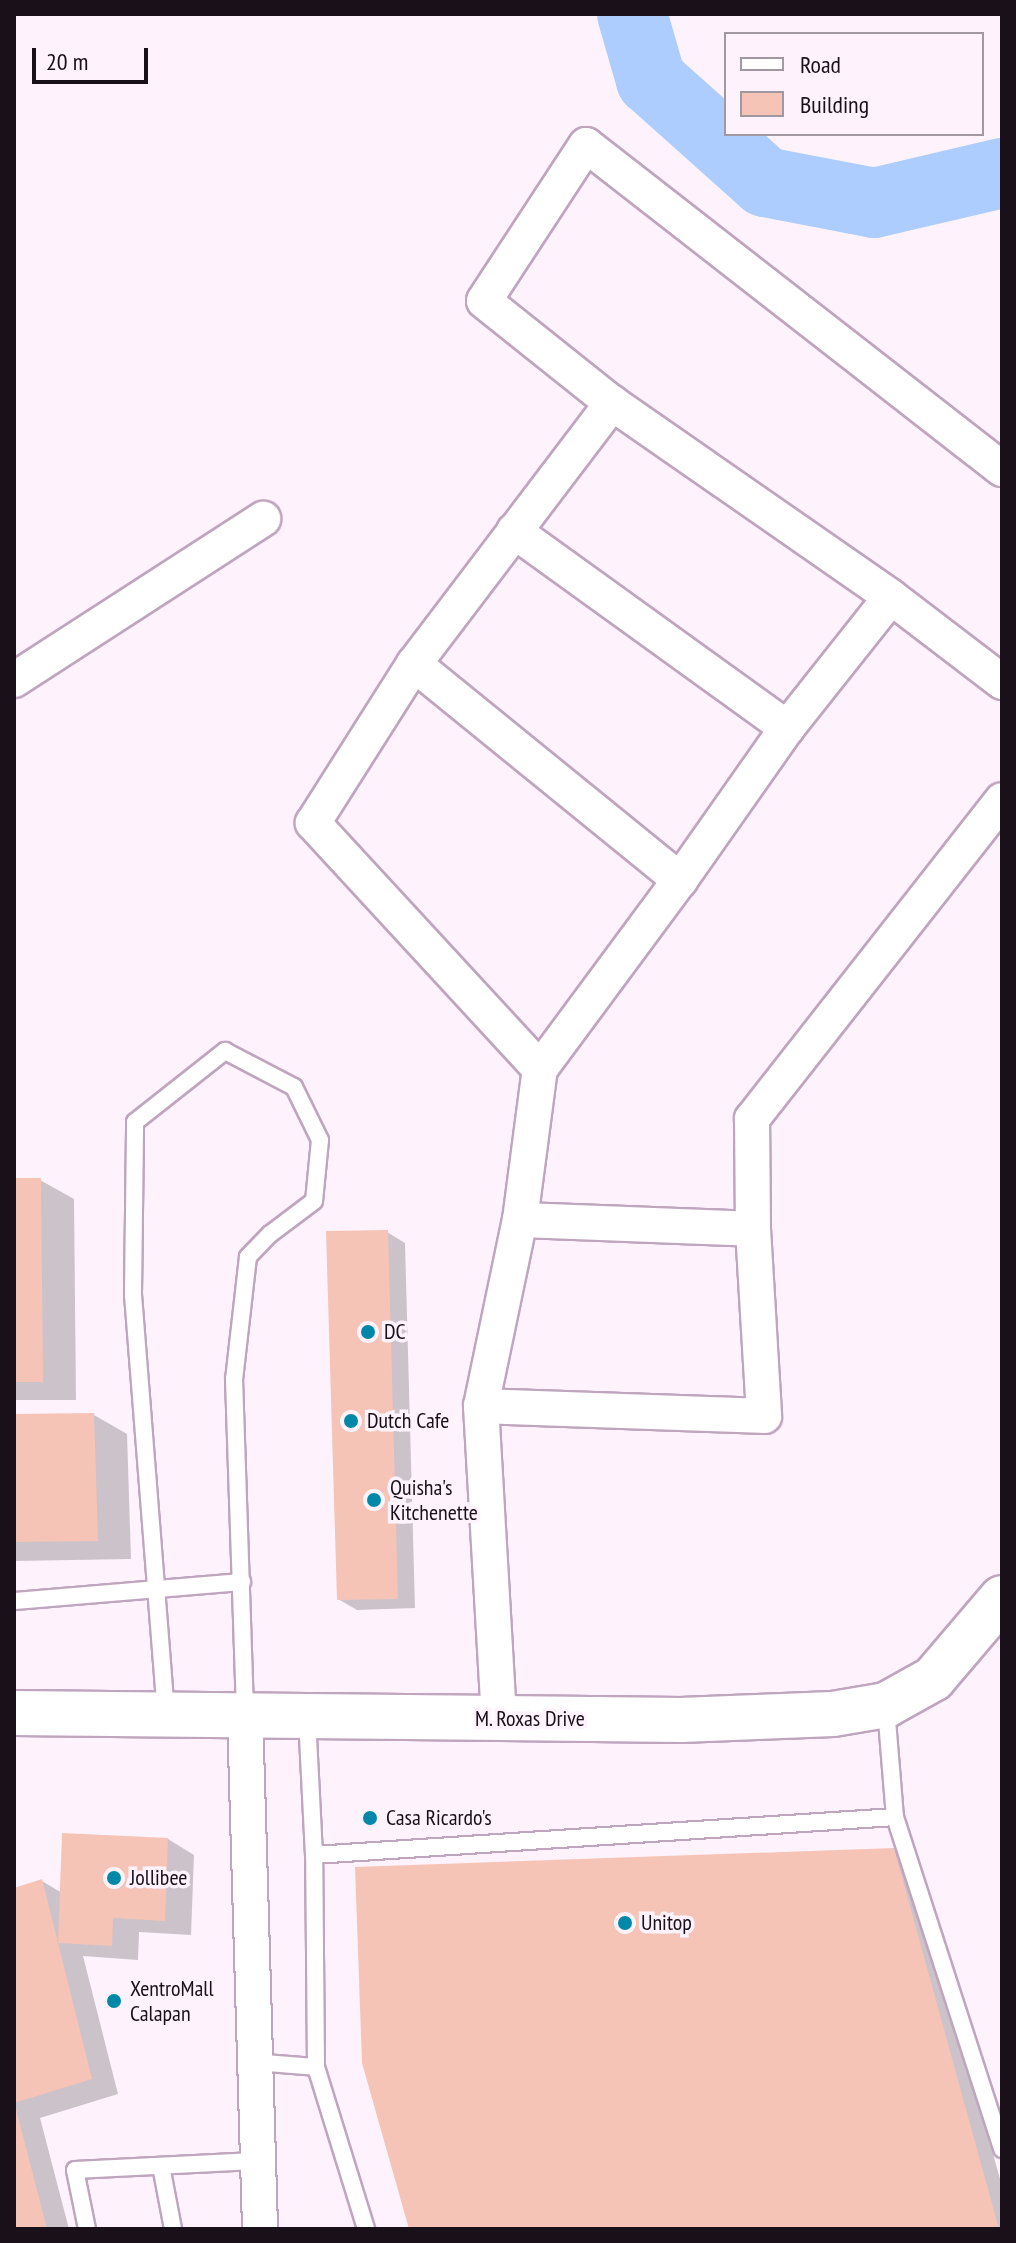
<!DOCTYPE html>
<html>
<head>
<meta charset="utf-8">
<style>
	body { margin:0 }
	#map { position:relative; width:1016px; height:2243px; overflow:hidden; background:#fef3fd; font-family:"PT Sans Narrow",sans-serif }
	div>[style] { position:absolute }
	.shadow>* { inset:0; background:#0003 }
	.river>* { height:70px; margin:-35px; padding:0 35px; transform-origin:35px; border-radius:35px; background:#accdfe }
	.building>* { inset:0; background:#f5c4b7 }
	.roads { filter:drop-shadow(2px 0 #bfa5bd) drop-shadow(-2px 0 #bfa5bd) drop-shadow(0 2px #bfa5bd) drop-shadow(0 -2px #bfa5bd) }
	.service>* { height:16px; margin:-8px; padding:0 8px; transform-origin:8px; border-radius:8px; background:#fff }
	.minor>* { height:34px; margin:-17px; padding:0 17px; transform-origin:17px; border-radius:17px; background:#fff }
	.secondary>* { height:44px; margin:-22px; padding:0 22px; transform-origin:22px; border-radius:22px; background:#fff }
	.dots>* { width:22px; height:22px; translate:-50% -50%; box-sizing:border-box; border:4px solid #fef3fd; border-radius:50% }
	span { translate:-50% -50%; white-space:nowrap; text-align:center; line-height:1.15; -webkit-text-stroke:7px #fef3fd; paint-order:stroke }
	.poi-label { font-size:22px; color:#191019 }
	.left { translate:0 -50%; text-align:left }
	.street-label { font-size:22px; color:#191019 }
	.frame { position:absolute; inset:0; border:16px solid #191019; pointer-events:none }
	.legend { position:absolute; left:724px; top:32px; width:260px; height:104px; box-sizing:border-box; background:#fef3fd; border:2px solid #a298a2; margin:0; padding:10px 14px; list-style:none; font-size:24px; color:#191019 }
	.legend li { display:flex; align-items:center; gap:16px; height:40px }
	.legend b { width:40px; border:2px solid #a298a2 }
	.scale { position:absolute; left:32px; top:48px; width:116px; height:36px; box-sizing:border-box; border:4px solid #191019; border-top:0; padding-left:10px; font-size:24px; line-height:28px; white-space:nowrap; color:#191019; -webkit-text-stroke:6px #fef3fd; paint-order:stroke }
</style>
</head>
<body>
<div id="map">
	<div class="shadow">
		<i style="clip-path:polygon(14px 1180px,40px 1180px,74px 1199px,76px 1400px,14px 1400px)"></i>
		<i style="clip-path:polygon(387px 1232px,405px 1243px,415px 1608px,357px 1610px,338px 1599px)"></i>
		<i style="clip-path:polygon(94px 1415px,127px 1434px,131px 1559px,14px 1561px,14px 1416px)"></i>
		<i style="clip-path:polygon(168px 1839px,194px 1855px,191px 1935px,139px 1932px,138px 1960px,83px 1956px,118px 2094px,40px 2118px,69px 2229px,14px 2229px,14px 1890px,42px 1881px,62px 1893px)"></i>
		<i style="clip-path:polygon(893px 1850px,911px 1861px,1002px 2186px,1002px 2229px,411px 2229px)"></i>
	</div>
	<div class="river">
		<i style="left:632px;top:14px;width:69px;rotate:73.9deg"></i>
		<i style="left:651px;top:80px;width:153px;rotate:41.8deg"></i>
		<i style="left:765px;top:182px;width:111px;rotate:10.9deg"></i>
		<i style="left:874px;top:203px;width:131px;rotate:-13.2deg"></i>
	</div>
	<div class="building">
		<i style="clip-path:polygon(14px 1178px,41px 1178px,43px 1382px,14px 1382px)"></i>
		<i style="clip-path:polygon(388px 1230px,398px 1599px,337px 1600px,326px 1231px)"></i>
		<i style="clip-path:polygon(94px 1413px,98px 1541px,14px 1542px,14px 1414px)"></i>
		<i style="clip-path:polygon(62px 1833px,168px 1838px,165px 1921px,113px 1918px,112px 1946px,58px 1943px)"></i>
		<i style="clip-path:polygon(894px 1848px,999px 2229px,409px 2229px,362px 2063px,355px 1867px)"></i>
		<i style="clip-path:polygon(42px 1879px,92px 2079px,14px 2103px,14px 1888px)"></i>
		<i style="clip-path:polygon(15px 2105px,47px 2229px,14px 2229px)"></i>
	</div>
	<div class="roads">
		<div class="service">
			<i style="left:14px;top:1601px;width:229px;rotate:-4.8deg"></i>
			<i style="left:886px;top:1708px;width:109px;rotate:85.3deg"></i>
			<i style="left:895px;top:1817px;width:349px;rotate:72.1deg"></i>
			<i style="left:166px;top:1714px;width:421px;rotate:-94.5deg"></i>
			<i style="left:133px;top:1294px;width:172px;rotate:-89.3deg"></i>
			<i style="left:135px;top:1122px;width:115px;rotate:-38.3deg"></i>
			<i style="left:225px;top:1051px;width:78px;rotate:27.6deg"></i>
			<i style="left:294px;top:1087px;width:59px;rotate:63.9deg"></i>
			<i style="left:320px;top:1140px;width:61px;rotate:95.6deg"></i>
			<i style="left:314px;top:1201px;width:55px;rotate:143.1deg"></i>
			<i style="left:270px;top:1234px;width:32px;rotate:134deg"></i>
			<i style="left:248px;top:1257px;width:123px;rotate:96.5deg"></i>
			<i style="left:234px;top:1379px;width:334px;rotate:88.1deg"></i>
			<i style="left:314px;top:1855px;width:582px;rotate:-3.74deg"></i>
			<i style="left:254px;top:2062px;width:62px;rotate:4.6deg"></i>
			<i style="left:316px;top:2067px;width:212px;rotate:-90.5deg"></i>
			<i style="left:314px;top:1855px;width:137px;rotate:-92.9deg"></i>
			<i style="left:316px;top:2067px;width:170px;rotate:72.8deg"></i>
			<i style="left:161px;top:2166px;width:64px;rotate:79.2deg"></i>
			<i style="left:87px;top:2229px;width:60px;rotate:-101.5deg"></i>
			<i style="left:75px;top:2170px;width:180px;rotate:-2.9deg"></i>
		</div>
		<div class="minor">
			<i style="left:1002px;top:469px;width:527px;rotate:-142.09deg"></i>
			<i style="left:586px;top:145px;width:186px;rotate:123.2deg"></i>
			<i style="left:484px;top:301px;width:164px;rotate:38.6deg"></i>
			<i style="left:612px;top:403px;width:340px;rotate:34.8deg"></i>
			<i style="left:891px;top:597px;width:140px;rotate:37.4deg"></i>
			<i style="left:514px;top:531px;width:337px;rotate:35.8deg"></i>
			<i style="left:787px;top:728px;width:167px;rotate:-51.6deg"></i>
			<i style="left:414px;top:664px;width:343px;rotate:39.1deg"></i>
			<i style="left:14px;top:680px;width:297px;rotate:-32.9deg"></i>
			<i style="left:540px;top:1069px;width:235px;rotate:-53.5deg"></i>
			<i style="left:680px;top:880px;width:186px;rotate:-54.9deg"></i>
			<i style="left:520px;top:1220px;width:152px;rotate:-82.5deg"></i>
			<i style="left:540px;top:1069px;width:335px;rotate:-132.7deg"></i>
			<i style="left:313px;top:823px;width:188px;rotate:-57.6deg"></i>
			<i style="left:414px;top:664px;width:328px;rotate:-52.8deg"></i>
			<i style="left:753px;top:1229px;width:110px;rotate:-90.5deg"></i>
			<i style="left:752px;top:1119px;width:405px;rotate:-51.9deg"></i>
			<i style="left:481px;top:1406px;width:190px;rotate:-78.2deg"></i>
			<i style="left:520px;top:1220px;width:233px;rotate:2.2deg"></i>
			<i style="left:753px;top:1229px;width:187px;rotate:86.6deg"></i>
			<i style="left:764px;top:1416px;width:283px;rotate:-178deg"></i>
			<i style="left:481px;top:1406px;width:315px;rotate:86.7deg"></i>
			<i style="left:245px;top:1713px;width:516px;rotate:88.33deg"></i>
		</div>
		<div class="secondary">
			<i style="left:14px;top:1713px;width:667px;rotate:0.6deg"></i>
			<i style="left:681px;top:1720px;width:152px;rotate:-2.3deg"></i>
			<i style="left:833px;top:1714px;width:54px;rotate:-9.6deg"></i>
			<i style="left:886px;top:1705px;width:54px;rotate:-29deg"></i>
			<i style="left:933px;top:1679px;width:106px;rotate:-49.6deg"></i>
		</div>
	</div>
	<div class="dots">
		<i style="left:368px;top:1332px;background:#0188a9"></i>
		<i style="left:351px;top:1421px;background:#0188a9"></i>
		<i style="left:374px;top:1500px;background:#0188a9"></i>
		<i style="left:370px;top:1818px;background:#0188a9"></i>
		<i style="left:114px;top:1878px;background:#0188a9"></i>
		<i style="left:625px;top:1923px;background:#0188a9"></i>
		<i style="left:114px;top:2001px;background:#0188a9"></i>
	</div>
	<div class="poi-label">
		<span class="left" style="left:384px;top:1332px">DC</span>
		<span class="left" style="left:367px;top:1421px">Dutch Cafe</span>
		<span class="left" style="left:390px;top:1500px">Quisha's<br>Kitchenette</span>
		<span class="left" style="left:386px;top:1818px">Casa Ricardo's</span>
		<span class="left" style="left:130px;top:1878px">Jollibee</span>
		<span class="left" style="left:641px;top:1923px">Unitop</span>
		<span class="left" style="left:130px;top:2001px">XentroMall<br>Calapan</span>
	</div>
	<div class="street-label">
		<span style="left:530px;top:1719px">M. Roxas Drive</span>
	</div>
	<div class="frame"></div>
	<ul class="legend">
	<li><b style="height:10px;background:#fff"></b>Road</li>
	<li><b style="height:22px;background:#f5c4b7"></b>Building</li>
	</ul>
	<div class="scale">20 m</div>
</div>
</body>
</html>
